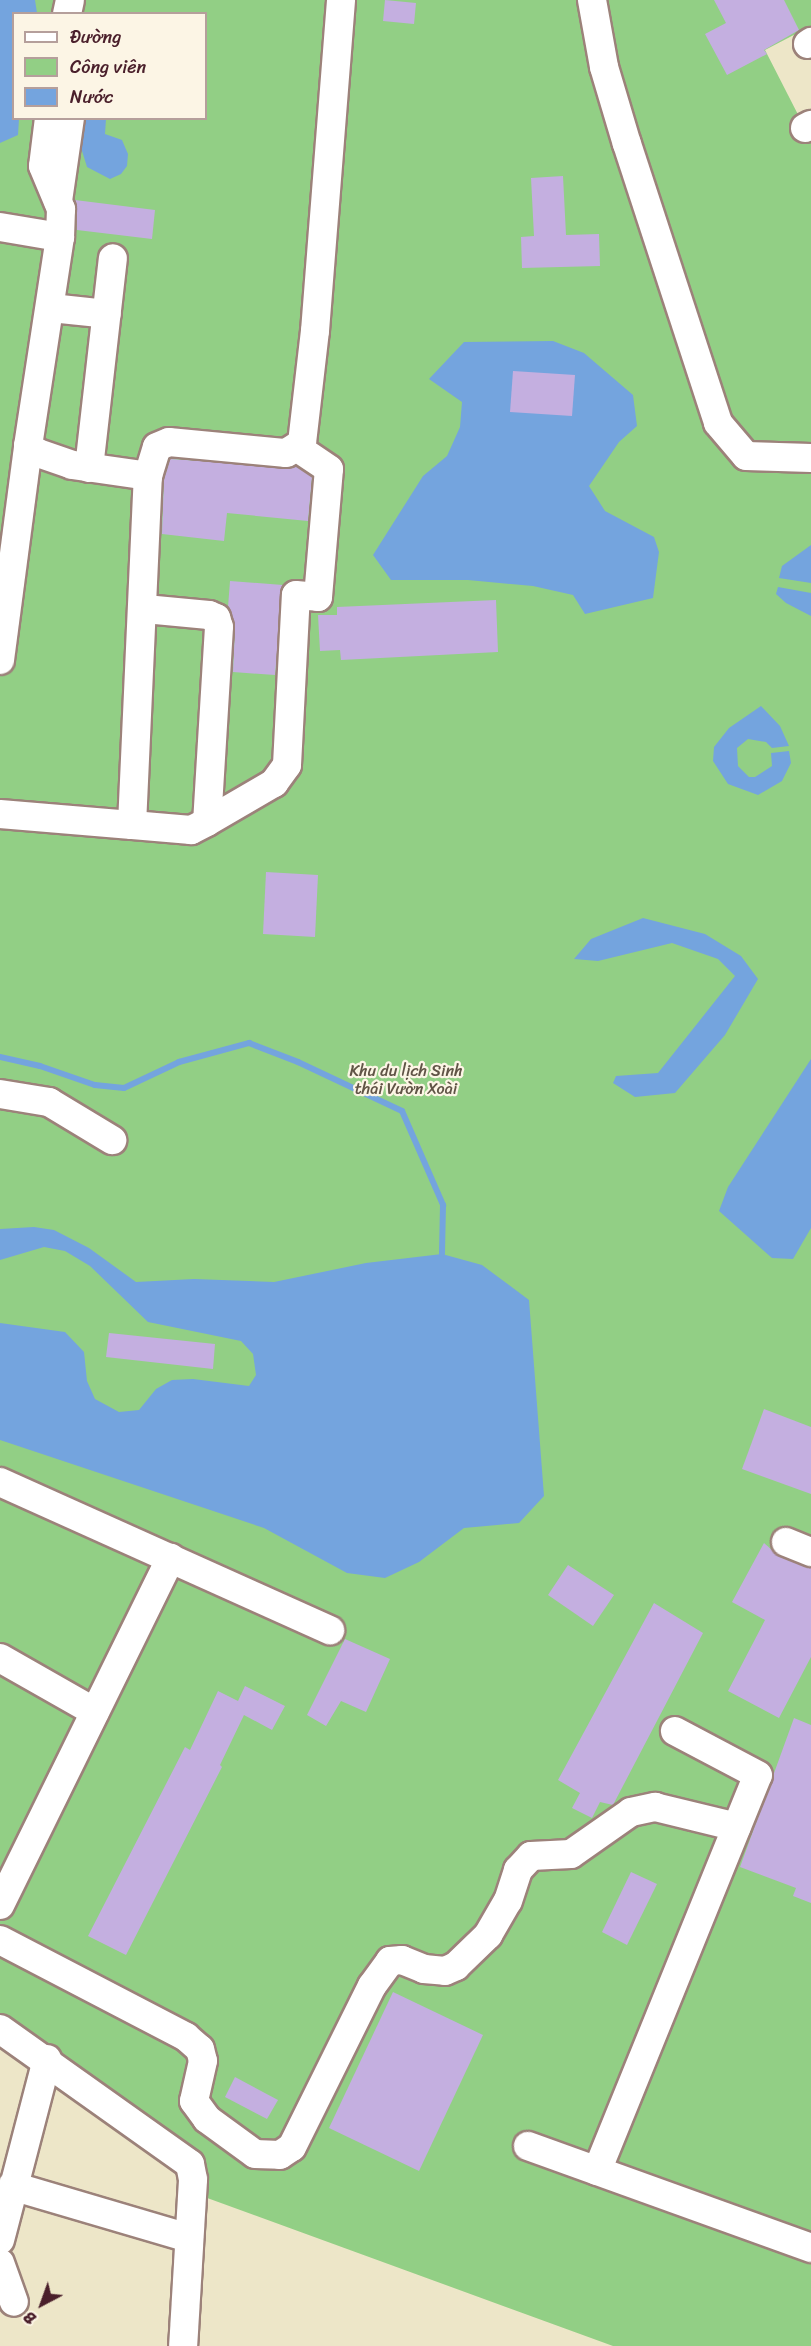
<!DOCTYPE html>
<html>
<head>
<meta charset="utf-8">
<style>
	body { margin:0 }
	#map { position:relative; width:811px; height:2346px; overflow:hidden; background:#ede6c8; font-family:Sriracha,sans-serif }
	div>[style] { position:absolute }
	.green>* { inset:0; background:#92cf85 }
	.water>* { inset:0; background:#74a4de }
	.stream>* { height:6px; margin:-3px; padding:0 3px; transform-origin:3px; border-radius:3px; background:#74a4de }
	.building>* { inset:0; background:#c4afe0 }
	.roads { filter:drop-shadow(2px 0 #9c827a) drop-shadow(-2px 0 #9c827a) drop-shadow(0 2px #9c827a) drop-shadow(0 -2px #9c827a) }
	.minor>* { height:28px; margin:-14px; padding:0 14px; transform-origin:14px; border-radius:14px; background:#fff }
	span { translate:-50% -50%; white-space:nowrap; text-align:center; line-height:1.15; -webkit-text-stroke:4.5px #fcf5e5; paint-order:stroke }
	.park-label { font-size:16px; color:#605446 }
	.legend { position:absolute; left:12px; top:12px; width:195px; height:108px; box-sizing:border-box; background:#fcf5e5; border:2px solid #b59f9b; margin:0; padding:8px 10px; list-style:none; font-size:18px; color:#4a1f2b }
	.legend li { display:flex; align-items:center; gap:12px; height:30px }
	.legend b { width:30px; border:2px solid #b59f9b }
	.north { position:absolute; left:12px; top:2274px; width:60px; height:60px; -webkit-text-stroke:4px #fcf5e5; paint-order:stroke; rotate:221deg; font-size:16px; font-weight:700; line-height:24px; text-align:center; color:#4a1f2b }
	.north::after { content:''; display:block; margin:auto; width:21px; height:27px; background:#4a1f2b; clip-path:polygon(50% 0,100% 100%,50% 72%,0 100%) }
</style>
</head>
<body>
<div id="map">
	<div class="green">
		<i style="clip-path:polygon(evenodd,0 0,811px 0,811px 26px,765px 50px,811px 140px,811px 2346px,613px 2346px,199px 2195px,200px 2180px,0 2019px,0 0,14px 14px,206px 14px,206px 118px,14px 118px,14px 14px)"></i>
	</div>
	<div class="water">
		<i style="clip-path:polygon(0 0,35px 0,37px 13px,14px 14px,14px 118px,19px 119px,18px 135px,0 143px)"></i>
		<i style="clip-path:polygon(79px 119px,106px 119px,105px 134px,122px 140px,128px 154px,127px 166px,121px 174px,110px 179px,87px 167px,79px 141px)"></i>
		<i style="clip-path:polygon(553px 341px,584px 353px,633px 395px,637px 426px,619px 442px,589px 486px,605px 511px,654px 537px,659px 552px,653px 598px,585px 614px,573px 595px,533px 586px,468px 580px,391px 580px,373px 555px,423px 476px,447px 456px,460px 427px,462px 402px,429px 379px,464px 342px)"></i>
		<i style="clip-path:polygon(811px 545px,811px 583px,779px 578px,782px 566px)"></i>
		<i style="clip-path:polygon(778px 587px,811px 593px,811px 616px,786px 603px,776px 594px)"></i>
		<i style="clip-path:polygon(761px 706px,780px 726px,789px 746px,772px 748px,766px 742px,748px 739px,737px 748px,738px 766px,749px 777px,755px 777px,772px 766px,771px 753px,789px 751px,791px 763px,782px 781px,758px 795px,728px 784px,713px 761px,714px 747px,729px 728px)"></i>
		<i style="clip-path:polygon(643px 918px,705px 934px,741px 956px,758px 979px,725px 1035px,675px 1093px,635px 1097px,613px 1083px,616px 1076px,658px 1073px,735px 976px,718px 959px,672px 943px,598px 961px,574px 959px,591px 939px)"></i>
		<i style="clip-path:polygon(811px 1059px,811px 1228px,793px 1259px,772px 1258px,719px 1211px,728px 1187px)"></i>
		<i style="clip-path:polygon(34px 1227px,54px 1230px,89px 1248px,136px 1282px,194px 1279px,274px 1282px,366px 1263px,442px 1254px,482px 1265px,529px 1300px,544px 1496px,519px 1523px,464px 1528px,419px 1562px,385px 1578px,347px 1573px,264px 1528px,0 1440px,0 1323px,65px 1332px,84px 1352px,87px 1381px,95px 1399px,119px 1412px,139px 1410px,156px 1389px,172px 1380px,193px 1379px,249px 1386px,256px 1375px,253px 1354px,241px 1341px,148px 1322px,90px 1266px,65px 1251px,44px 1247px,0 1260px,0 1229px)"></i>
	</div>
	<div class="stream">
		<i style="left:0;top:1057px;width:41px;rotate:12.7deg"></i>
		<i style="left:40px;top:1066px;width:58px;rotate:19.1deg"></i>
		<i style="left:95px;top:1085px;width:29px;rotate:6deg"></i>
		<i style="left:124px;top:1088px;width:61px;rotate:-25.3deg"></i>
		<i style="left:179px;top:1062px;width:73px;rotate:-15.2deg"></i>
		<i style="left:249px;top:1043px;width:53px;rotate:21.2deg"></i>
		<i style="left:298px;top:1062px;width:115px;rotate:25.2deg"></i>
		<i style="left:402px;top:1111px;width:103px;rotate:66.4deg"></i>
		<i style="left:443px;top:1205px;width:49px;rotate:91.2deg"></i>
	</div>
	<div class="building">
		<i style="clip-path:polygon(385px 0,416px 3px,414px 24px,383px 21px)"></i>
		<i style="clip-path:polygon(714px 0,784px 0,799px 30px,764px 50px,767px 54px,727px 75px,705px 34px,726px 23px)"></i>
		<i style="clip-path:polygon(563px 176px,566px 235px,599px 234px,600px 266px,522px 268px,521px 237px,534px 236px,531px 178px)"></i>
		<i style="clip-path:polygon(75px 200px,155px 210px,152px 239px,77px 230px)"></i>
		<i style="clip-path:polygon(513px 371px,575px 375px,572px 416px,510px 412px)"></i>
		<i style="clip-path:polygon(170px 459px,297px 467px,312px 477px,308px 521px,227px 513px,224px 541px,162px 534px,164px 479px)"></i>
		<i style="clip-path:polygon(230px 581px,283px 585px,275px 675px,233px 672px,235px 628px,228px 607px)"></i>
		<i style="clip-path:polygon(496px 600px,498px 652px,341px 660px,340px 650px,320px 651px,318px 615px,337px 615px,337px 607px)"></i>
		<i style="clip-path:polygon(266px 872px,318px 875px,315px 937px,263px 934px)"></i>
		<i style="clip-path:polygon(109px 1333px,215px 1344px,213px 1369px,106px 1357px)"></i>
		<i style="clip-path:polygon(764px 1409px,811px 1427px,811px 1494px,742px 1469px)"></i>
		<i style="clip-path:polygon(764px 1543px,780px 1557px,811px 1568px,811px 1657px,779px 1718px,728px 1691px,765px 1620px,732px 1602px)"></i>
		<i style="clip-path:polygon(568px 1565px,614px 1595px,593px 1626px,548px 1595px)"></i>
		<i style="clip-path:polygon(654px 1603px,703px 1633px,613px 1805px,600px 1802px,592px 1818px,572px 1808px,580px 1793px,558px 1780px)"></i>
		<i style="clip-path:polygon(345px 1639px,390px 1659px,366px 1712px,341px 1701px,326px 1726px,307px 1715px)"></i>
		<i style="clip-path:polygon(245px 1686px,285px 1706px,272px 1730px,244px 1715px,220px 1765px,222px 1767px,126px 1955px,88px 1936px,185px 1747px,190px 1750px,218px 1691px,238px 1701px)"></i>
		<i style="clip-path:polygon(794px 1718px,811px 1725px,811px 1903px,793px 1896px,796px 1888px,740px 1867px)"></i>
		<i style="clip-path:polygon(631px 1872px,657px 1884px,627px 1945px,602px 1932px)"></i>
		<i style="clip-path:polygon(393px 1992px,483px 2035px,419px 2171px,329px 2128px)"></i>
		<i style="clip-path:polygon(235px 2077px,278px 2100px,267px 2119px,225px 2097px)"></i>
	</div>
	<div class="roads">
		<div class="minor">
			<i style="left:592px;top:0;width:68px;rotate:79.8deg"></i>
			<i style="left:604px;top:67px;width:80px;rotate:73.4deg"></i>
			<i style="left:627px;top:144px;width:293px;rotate:71.9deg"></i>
			<i style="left:718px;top:423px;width:43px;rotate:49.7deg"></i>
			<i style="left:746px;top:456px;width:65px;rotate:1.8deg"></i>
			<i style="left:67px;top:14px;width:14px;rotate:-78deg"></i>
			<i style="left:808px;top:44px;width:4px;rotate:-34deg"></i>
			<i style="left:49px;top:118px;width:48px;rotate:97.1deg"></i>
			<i style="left:43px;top:166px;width:47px;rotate:67.3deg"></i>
			<i style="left:61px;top:209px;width:28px;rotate:92deg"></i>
			<i style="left:805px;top:128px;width:7px;rotate:-27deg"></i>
			<i style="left:58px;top:201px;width:84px;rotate:-81.8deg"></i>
			<i style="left:0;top:227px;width:61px;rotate:9.5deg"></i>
			<i style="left:60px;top:237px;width:211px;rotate:98.7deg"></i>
			<i style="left:28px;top:446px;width:12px;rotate:35deg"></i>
			<i style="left:38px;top:453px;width:36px;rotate:19deg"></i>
			<i style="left:72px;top:465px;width:77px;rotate:8.2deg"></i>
			<i style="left:51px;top:308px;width:56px;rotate:6.1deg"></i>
			<i style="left:89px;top:468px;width:211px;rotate:-83.5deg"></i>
			<i style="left:145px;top:609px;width:64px;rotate:5.4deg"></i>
			<i style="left:209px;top:615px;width:8px;rotate:23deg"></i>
			<i style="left:216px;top:618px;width:9px;rotate:72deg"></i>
			<i style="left:219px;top:627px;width:195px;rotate:93.5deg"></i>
			<i style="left:207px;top:822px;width:18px;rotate:153deg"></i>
			<i style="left:191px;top:830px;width:59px;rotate:-175.2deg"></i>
			<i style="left:132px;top:825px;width:349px;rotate:-87.4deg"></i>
			<i style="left:148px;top:476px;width:30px;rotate:-73deg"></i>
			<i style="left:157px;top:447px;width:13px;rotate:-23deg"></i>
			<i style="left:169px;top:442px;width:118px;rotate:5.4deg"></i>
			<i style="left:286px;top:453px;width:19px;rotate:-32deg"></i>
			<i style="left:302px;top:443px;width:113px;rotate:-83.4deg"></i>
			<i style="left:315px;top:331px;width:332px;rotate:-85.5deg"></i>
			<i style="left:0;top:660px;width:216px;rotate:-82.5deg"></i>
			<i style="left:0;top:814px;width:132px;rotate:4.8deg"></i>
			<i style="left:207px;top:822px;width:78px;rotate:-30.2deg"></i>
			<i style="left:274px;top:783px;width:22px;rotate:-54deg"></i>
			<i style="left:287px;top:765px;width:170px;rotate:-87deg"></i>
			<i style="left:296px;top:595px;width:22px;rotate:5deg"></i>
			<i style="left:318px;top:597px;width:128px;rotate:-85.1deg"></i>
			<i style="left:329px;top:469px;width:37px;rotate:-146deg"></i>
			<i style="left:0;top:1094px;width:50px;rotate:9.3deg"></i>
			<i style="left:49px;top:1102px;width:74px;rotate:31.1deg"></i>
			<i style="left:0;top:1482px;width:362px;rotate:24.2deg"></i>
			<i style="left:786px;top:1542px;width:27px;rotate:22deg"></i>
			<i style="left:0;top:1658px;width:109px;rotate:29.6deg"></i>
			<i style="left:0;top:1905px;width:387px;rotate:-63.8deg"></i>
			<i style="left:0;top:1940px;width:210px;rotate:27.5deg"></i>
			<i style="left:186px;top:2037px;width:18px;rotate:41deg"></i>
			<i style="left:200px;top:2049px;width:12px;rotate:76deg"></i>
			<i style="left:203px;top:2061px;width:41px;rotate:102.7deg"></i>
			<i style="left:194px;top:2101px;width:22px;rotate:54deg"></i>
			<i style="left:207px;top:2119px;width:59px;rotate:36.1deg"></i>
			<i style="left:255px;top:2154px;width:25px;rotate:2deg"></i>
			<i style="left:280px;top:2155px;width:14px;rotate:-34deg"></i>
			<i style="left:292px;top:2147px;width:180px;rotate:-63.6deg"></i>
			<i style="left:372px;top:1986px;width:31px;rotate:-54deg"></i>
			<i style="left:390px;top:1961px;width:12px;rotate:-5deg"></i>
			<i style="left:402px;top:1960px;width:24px;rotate:22deg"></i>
			<i style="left:424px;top:1969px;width:21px;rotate:5deg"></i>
			<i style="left:445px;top:1971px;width:12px;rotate:-24deg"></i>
			<i style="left:456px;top:1966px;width:45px;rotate:-44.1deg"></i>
			<i style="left:488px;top:1935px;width:39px;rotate:-60deg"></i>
			<i style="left:508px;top:1901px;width:33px;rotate:-72deg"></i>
			<i style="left:518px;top:1870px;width:19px;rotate:-47deg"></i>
			<i style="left:531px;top:1856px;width:40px;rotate:-2.9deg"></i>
			<i style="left:571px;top:1854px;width:73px;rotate:-35deg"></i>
			<i style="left:631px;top:1812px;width:25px;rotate:-12deg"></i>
			<i style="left:655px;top:1807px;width:84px;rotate:13.7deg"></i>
			<i style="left:0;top:2029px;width:233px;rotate:35.4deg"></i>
			<i style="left:190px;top:2164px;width:16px;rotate:79deg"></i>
			<i style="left:193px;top:2180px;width:166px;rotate:93.4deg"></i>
			<i style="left:528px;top:2146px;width:301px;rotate:19.8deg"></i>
			<i style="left:597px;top:2171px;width:427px;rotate:-67.9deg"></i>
			<i style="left:758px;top:1775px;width:94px;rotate:-152.1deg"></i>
			<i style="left:12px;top:2186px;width:184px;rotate:16.4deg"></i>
			<i style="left:0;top:2240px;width:187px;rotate:-75.4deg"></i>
			<i style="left:0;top:2263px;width:41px;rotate:70.3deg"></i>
		</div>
	</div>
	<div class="park-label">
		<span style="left:406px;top:1080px">Khu du lịch Sinh<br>thái Vườn Xoài</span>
	</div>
	<ul class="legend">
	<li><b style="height:8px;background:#fff"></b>Đường</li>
	<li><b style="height:16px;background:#92cf85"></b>Công viên</li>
	<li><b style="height:16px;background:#74a4de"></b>Nước</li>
	</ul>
	<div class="north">B</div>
</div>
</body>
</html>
